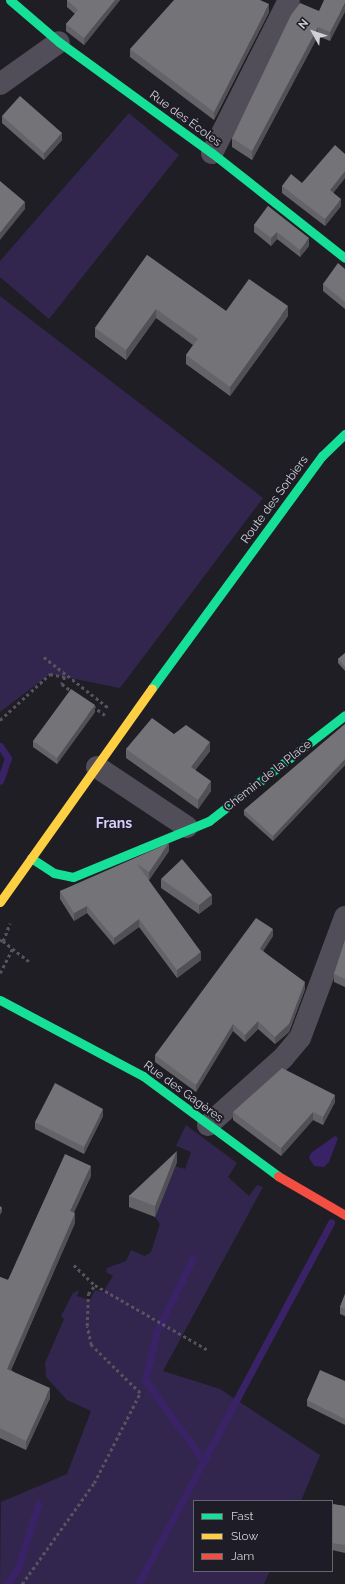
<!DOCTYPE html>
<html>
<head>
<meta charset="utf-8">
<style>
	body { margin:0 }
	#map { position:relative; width:345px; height:1584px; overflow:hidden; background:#1f1e24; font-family:Raleway,sans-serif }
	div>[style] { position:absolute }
	.green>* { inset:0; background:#32264e }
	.water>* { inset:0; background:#3a2266 }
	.stream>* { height:7px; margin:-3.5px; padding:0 3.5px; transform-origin:3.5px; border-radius:3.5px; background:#3a2266 }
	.path>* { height:2.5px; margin-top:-1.25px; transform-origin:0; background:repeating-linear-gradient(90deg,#56545c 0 3px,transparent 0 6px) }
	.street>* { height:22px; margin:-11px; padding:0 11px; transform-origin:11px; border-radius:11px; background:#514e5a }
	.fast>* { height:9px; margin:-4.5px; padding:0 4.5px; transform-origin:4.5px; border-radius:4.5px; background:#16e098 }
	.slow>* { height:9px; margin:-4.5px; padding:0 4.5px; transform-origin:4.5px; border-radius:4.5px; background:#ffcf43 }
	.jam>* { height:9px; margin:-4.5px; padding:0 4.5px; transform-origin:4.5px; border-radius:4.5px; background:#f24e42 }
	.wall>* { inset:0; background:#646367 }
	.shaded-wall>* { inset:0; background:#515054 }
	.building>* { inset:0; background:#747378 }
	span { translate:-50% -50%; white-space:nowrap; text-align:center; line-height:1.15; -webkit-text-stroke:4px #1e1c26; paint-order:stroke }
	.street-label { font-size:12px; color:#d2d0d7 }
	.quarter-label { font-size:14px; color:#d9cffa; font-weight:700 }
	.legend { position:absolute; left:193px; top:1500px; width:140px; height:72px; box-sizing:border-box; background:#1e1c26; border:1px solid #66646d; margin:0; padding:5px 7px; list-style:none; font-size:12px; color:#d2d0d7 }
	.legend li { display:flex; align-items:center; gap:8px; height:20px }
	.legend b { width:20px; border:1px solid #66646d }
	.north { position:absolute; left:293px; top:12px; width:40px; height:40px; -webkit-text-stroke:3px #1e1c26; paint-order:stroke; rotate:310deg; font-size:11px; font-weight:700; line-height:16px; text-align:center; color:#d2d0d7 }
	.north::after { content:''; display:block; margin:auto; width:14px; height:18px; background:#d2d0d7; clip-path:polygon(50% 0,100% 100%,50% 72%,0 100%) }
</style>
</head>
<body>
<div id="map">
	<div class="green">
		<i style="clip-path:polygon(129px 113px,179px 155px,49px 319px,0 277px,0 261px)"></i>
		<i style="clip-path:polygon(0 296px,263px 498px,120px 688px,50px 674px,0 712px)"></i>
		<i style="clip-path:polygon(186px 1125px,237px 1163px,228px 1177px,249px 1196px,257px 1185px,263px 1187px,163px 1371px,220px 1389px,320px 1455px,301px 1501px,194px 1501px,194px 1571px,270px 1571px,264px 1584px,0 1584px,1px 1502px,67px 1474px,91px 1411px,67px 1400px,46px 1377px,45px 1363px,64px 1319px,61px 1316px,73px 1293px,79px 1290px,77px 1296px,90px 1300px,95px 1290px,103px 1292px,113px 1276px,106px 1272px,107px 1268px,126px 1261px,131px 1250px,145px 1256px,151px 1252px,160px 1224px,155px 1217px,175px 1166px,185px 1169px,191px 1152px,176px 1146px)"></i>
	</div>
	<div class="water">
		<i style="clip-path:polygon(335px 1136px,338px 1138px,329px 1162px,324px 1167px,314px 1166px,309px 1158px,311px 1153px)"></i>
	</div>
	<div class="stream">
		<i style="left:0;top:746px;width:14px;rotate:56deg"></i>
		<i style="left:8px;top:758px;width:24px;rotate:109deg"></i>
		<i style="left:193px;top:1258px;width:81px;rotate:116.3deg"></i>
		<i style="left:157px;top:1331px;width:50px;rotate:103.8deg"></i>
		<i style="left:145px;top:1380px;width:97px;rotate:54.2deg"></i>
		<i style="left:7px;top:1584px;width:19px;rotate:-55deg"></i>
		<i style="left:18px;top:1568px;width:67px;rotate:-72.6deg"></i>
		<i style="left:138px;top:1584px;width:410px;rotate:-61.9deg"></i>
	</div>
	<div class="path">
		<i style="left:44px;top:657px;width:84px;rotate:38.2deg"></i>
		<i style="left:93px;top:706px;width:15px;rotate:37deg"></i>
		<i style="left:0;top:720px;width:68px;rotate:-42.6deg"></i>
		<i style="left:50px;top:674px;width:15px;rotate:11deg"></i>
		<i style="left:65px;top:677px;width:8px;rotate:113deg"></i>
		<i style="left:62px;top:684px;width:14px;rotate:36deg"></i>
		<i style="left:0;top:940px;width:3px;rotate:18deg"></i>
		<i style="left:3px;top:941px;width:19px;rotate:-69deg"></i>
		<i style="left:3px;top:941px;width:34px;rotate:38deg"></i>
		<i style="left:0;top:973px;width:29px;rotate:-63deg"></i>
		<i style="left:74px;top:1265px;width:29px;rotate:44deg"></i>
		<i style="left:22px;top:1584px;width:124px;rotate:-54.5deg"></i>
		<i style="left:94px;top:1483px;width:101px;rotate:-62.9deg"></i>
		<i style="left:140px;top:1393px;width:69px;rotate:-135.6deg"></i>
		<i style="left:91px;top:1345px;width:19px;rotate:-102deg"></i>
		<i style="left:87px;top:1326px;width:32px;rotate:-88deg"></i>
		<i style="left:88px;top:1294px;width:11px;rotate:-52deg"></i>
		<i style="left:95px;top:1285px;width:130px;rotate:29.9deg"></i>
	</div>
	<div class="street">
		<i style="left:0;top:84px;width:72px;rotate:-35.4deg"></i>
		<i style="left:212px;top:153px;width:171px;rotate:-63.3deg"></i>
		<i style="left:97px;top:767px;width:108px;rotate:33.7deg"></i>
		<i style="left:208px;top:1125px;width:101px;rotate:-41.8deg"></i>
		<i style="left:283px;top:1058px;width:26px;rotate:-50deg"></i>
		<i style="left:300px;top:1038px;width:129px;rotate:-69.6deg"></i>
	</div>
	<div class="fast">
		<i style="left:10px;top:0;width:65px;rotate:40.6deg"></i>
		<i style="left:59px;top:42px;width:189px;rotate:36deg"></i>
		<i style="left:212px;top:153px;width:169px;rotate:38.3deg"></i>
		<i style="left:152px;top:688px;width:288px;rotate:-53.8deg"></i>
		<i style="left:322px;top:456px;width:32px;rotate:-44deg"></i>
		<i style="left:31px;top:858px;width:27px;rotate:33deg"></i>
		<i style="left:54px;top:873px;width:19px;rotate:12deg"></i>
		<i style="left:73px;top:877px;width:147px;rotate:-22.4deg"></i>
		<i style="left:209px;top:821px;width:172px;rotate:-37.9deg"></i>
		<i style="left:0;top:1000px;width:162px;rotate:28deg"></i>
		<i style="left:143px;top:1076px;width:168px;rotate:36.5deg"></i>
	</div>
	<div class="slow">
		<i style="left:0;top:902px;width:262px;rotate:-54.6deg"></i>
	</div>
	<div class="jam">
		<i style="left:278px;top:1176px;width:78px;rotate:30.2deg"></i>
	</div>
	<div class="wall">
		<i style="clip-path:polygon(67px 0,120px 0,84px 45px,66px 31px,66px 24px,75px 14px,67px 7px)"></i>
		<i style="clip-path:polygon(345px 0,330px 41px,318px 36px,252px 160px,232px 147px,232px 138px,319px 11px)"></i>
		<i style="clip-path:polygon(269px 12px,214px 120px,130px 57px,130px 49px)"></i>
		<i style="clip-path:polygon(2px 116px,62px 140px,44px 160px,2px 123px)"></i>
		<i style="clip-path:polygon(345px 154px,345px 178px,333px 193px,341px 206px,325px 226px,282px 193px,282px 186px,302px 183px)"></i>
		<i style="clip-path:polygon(268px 206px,309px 246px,300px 257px,277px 239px,271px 246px,254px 232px,254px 225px)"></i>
		<i style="clip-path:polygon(147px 255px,226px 311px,288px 316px,230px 396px,186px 364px,186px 355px,193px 345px,156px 318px,126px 360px,95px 337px,95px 328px)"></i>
		<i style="clip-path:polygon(345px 269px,345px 309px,323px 291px,323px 284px)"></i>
		<i style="clip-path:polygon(345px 653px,345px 671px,338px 663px,338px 659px)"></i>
		<i style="clip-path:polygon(95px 712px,57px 764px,33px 747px,33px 741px)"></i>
		<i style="clip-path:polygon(345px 724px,345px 765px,273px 841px,244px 815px,244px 810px)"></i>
		<i style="clip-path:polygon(174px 734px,210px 751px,195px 770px,211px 791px,198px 809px,126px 758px,126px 749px)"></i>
		<i style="clip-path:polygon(169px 851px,149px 880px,148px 879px,201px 960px,177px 978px,139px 927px,114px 945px,87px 913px,74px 921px,60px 899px,60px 891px)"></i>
		<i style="clip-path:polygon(161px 879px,212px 904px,199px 914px,161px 888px)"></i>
		<i style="clip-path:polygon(273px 936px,263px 951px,305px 989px,289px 1032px,275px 1044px,258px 1029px,245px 1042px,233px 1031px,196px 1092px,155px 1062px,155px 1055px)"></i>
		<i style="clip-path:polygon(345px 940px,345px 987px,334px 982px,334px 974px)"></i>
		<i style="clip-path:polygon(335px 1102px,323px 1125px,313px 1120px,281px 1156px,233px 1120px,233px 1112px)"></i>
		<i style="clip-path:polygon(103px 1116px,84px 1154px,35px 1129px,35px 1122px)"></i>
		<i style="clip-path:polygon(177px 1162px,155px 1217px,129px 1207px,129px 1196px)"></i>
		<i style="clip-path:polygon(91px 1176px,74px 1212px,75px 1223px,11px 1370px,50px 1398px,26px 1450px,0 1438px,0 1277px,8px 1280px)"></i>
		<i style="clip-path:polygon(345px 1294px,345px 1316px,340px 1314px,340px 1307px)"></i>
		<i style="clip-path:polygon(345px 1381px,345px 1425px,307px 1406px,307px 1400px)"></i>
		<i style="clip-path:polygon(332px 1504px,345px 1506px,345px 1553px,332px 1550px)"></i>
	</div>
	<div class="shaded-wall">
		<i style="clip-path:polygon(115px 0,120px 0,84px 45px,84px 38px)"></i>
		<i style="clip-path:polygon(345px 3px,345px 12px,330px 41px,330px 32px)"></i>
		<i style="clip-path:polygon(269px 4px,269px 12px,214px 120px,214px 112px)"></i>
		<i style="clip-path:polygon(318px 27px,318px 36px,252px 160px,252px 151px)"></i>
		<i style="clip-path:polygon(62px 133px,62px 140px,44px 160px,44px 153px)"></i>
		<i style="clip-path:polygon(345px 171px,345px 178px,330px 197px,330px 190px)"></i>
		<i style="clip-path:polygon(341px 199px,341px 206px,325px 226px,325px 219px)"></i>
		<i style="clip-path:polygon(25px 202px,25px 209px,0 240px,0 233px)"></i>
		<i style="clip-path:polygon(277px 232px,277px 239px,271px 246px,271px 238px)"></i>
		<i style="clip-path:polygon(309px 238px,309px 246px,300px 257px,300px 250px)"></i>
		<i style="clip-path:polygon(288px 306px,288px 316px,230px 396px,230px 387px)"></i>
		<i style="clip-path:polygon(156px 309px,156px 318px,126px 360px,126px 350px)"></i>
		<i style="clip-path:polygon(95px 705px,95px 712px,57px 764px,57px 758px)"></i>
		<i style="clip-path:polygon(210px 742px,210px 751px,191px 776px,191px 767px)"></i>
		<i style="clip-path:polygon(345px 759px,345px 765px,273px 841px,273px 836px)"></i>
		<i style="clip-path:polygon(211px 781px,211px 791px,198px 809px,198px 800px)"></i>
		<i style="clip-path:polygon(169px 843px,169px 851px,149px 880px,149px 872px)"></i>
		<i style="clip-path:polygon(212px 895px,212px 904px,199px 914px,199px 905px)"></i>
		<i style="clip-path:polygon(87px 906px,87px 913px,74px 921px,74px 913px)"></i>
		<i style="clip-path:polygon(139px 919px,139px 927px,114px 945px,114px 938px)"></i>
		<i style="clip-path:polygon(273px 929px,273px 936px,260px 956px,260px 949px)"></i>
		<i style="clip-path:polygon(201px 952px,201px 960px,177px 978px,177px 970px)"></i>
		<i style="clip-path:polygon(305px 982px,305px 989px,289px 1032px,275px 1044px,275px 1037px)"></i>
		<i style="clip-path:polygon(258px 1021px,258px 1029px,245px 1042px,245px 1035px)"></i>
		<i style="clip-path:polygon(233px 1024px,233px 1031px,196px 1092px,196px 1085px)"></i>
		<i style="clip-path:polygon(335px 1095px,335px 1102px,323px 1125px,323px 1117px)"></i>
		<i style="clip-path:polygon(103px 1109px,103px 1116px,84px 1154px,84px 1147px)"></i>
		<i style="clip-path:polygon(313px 1112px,313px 1120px,281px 1156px,281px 1148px)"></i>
		<i style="clip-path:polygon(177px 1151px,177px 1162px,155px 1217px,155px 1206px)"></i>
		<i style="clip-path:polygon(91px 1166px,91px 1176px,70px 1221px,70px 1211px)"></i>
		<i style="clip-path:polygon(2px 1208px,2px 1212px,0 1215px,0 1211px)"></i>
		<i style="clip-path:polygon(75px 1213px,75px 1223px,7px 1379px,7px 1369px)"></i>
		<i style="clip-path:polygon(50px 1388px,50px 1398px,26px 1450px,26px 1441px)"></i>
	</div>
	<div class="building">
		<i style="clip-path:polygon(67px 0,115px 0,84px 38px,66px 24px,78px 10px)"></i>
		<i style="clip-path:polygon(174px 0,260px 0,269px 4px,214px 112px,130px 49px)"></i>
		<i style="clip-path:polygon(324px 0,345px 0,345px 3px,330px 32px,318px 27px,252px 151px,232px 138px,291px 15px,300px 3px,319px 11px)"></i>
		<i style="clip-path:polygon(20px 96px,62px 133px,44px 153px,2px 116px)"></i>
		<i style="clip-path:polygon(335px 145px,345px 154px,345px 171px,330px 190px,341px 199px,325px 219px,282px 186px,291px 174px,302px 183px)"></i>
		<i style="clip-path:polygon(0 181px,25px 202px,0 233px)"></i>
		<i style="clip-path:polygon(268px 206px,309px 238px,300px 250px,277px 232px,271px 238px,254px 225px)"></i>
		<i style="clip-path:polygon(147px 255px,226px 311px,249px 279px,288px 306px,230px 387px,186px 355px,198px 339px,156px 309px,126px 350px,95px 328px)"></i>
		<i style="clip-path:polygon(338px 263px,345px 269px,345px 302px,323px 284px)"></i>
		<i style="clip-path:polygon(345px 653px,345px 667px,338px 659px)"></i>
		<i style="clip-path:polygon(71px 689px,95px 705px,57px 758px,33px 741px)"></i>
		<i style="clip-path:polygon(152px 718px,174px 734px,186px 725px,210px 742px,191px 767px,211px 781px,198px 800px,126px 749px)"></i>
		<i style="clip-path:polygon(345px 724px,345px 759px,273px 836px,244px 810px)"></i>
		<i style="clip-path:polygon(169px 843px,149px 872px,137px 864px,201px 952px,177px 970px,139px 919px,114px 938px,87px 906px,74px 913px,60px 891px)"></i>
		<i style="clip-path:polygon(182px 859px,212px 895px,199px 905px,161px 879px)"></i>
		<i style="clip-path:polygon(256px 918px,273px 929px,260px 949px,305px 982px,289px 1024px,275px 1037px,258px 1021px,245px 1035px,233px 1024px,196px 1085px,155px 1055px)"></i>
		<i style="clip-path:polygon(345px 940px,345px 979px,334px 974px)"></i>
		<i style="clip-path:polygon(282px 1068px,335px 1095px,323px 1117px,313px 1112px,281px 1148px,233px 1112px)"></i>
		<i style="clip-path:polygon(55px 1083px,103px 1109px,84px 1147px,35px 1122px)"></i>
		<i style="clip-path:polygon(177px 1151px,155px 1206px,129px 1196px)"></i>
		<i style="clip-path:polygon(65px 1154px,91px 1166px,70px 1211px,75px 1213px,7px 1369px,50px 1388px,26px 1441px,0 1428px,0 1277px,8px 1280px)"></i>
		<i style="clip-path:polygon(0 1206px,2px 1208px,0 1211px)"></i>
		<i style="clip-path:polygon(345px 1294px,345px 1309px,340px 1307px)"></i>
		<i style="clip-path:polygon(320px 1370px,345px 1381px,345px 1419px,307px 1400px)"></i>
		<i style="clip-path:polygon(332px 1504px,345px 1506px,345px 1545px,332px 1543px)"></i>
	</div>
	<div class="street-label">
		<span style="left:185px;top:119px;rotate:36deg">Rue des Écoles</span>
		<span style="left:275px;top:500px;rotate:-54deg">Route des Sorbiers</span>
		<span style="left:268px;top:776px;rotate:-38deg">Chemin de la Place</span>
		<span style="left:183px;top:1092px;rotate:36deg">Rue des Gagères</span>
	</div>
	<div class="quarter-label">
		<span style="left:114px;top:823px">Frans</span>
	</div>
	<ul class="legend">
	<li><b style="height:5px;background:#16e098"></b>Fast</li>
	<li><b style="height:5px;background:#ffcf43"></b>Slow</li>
	<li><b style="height:5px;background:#f24e42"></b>Jam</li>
	</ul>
	<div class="north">N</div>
</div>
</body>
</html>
